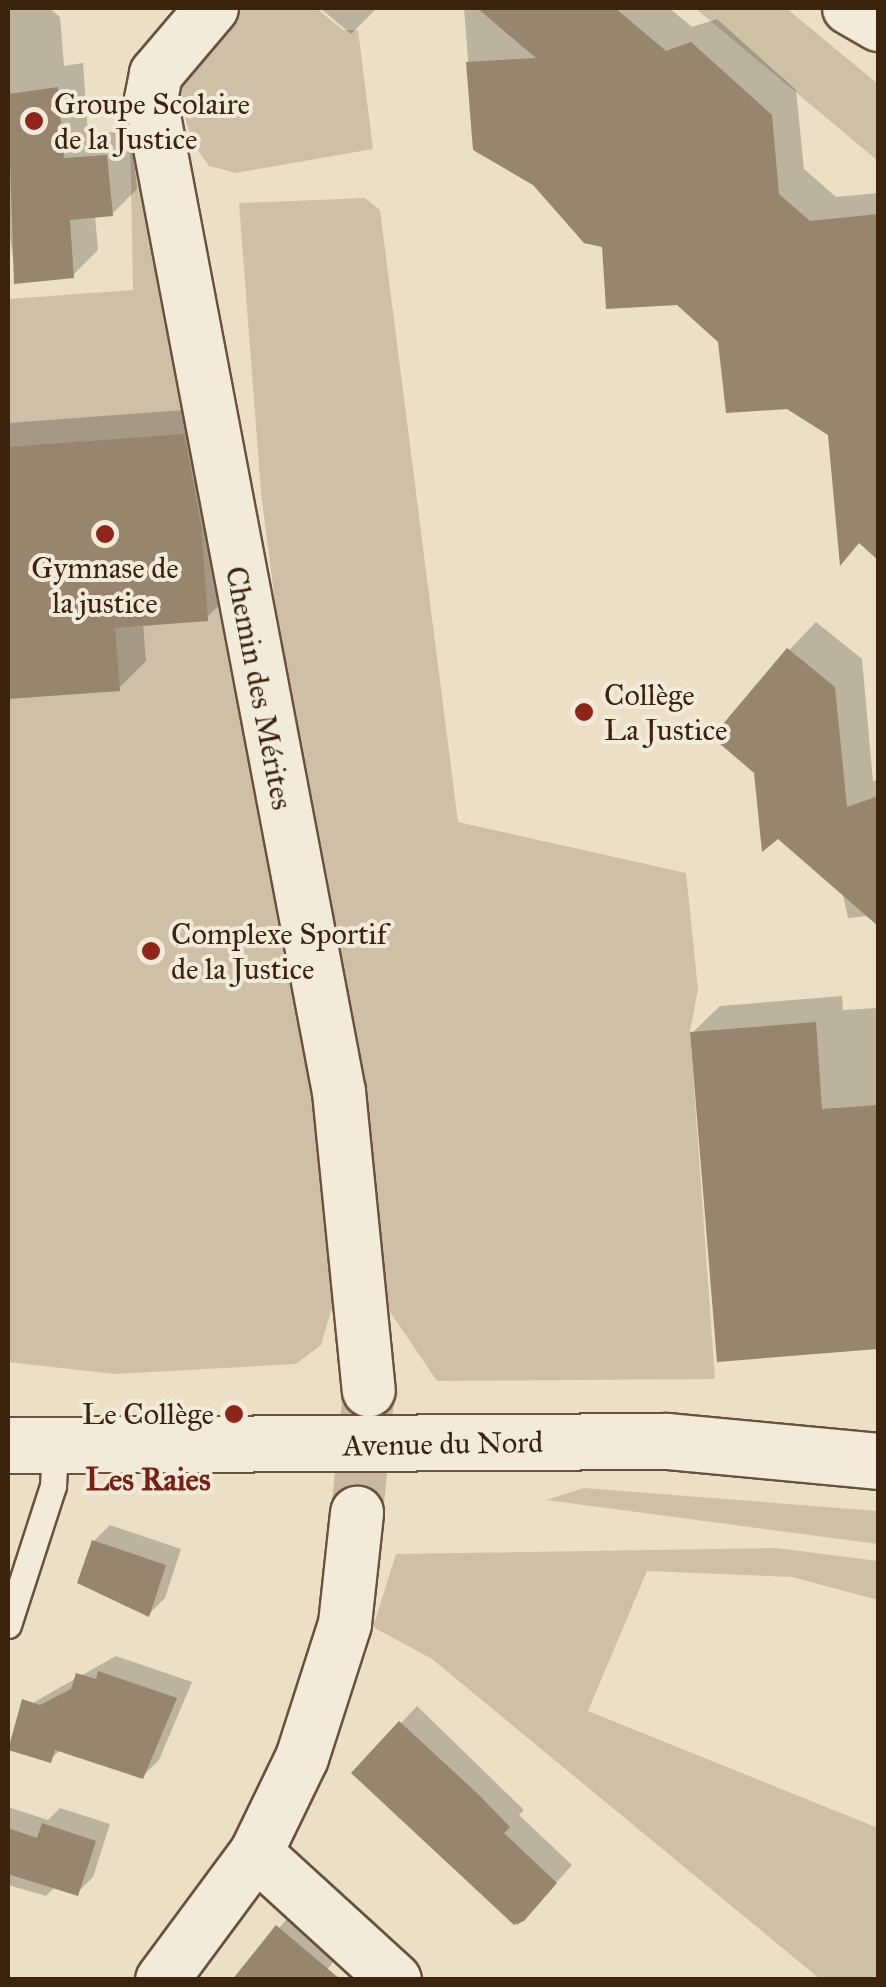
<!DOCTYPE html>
<html>
<head>
<meta charset="utf-8">
<style>
	body { margin:0 }
	#map { position:relative; width:886px; height:1987px; overflow:hidden; background:#ebe0c6; font-family:"IM FELL Great Primer",serif }
	div>[style] { position:absolute }
	.green>* { inset:0; background:#cdc0a7 }
	.shadow>* { inset:0; background:#0003 }
	.building>* { inset:0; background:#97856e }
	.street-tunnel>* { height:52px; margin-top:-26px; transform-origin:0; background:repeating-linear-gradient(90deg,#c8baa1 0 52px,transparent 0 78px) }
	.roads { filter:drop-shadow(2px 0 #68523c) drop-shadow(-2px 0 #68523c) drop-shadow(0 2px #68523c) drop-shadow(0 -2px #68523c) }
	.lane>* { height:25px; margin:-12.5px; padding:0 12.5px; transform-origin:12.5px; border-radius:12.5px; background:#f2ebda }
	.street>* { height:52px; margin:-26px; padding:0 26px; transform-origin:26px; border-radius:26px; background:#f2ebda }
	.secondary>* { height:55px; margin:-27.5px; padding:0 27.5px; transform-origin:27.5px; border-radius:27.5px; background:#f2ebda }
	.dots>* { width:28px; height:28px; translate:-50% -50%; box-sizing:border-box; border:5px solid #f2ebda; border-radius:50% }
	span { translate:-50% -50%; white-space:nowrap; text-align:center; line-height:1.15; -webkit-text-stroke:8px #f2ebda; paint-order:stroke }
	.poi-label { font-size:30px; color:#3c230e }
	.left { translate:0 -50%; text-align:left }
	.right { translate:-100% -50%; text-align:right }
	.street-label { font-size:30px; color:#3c230e }
	.neighbourhood-label { font-size:32px; color:#7a1f14; font-weight:700 }
	.frame { position:absolute; inset:0; border:10px solid #3c230e; pointer-events:none }
</style>
</head>
<body>
<div id="map">
	<div class="green">
		<i style="clip-path:polygon(235px 8px,316px 8px,343px 30px,358px 30px,373px 149px,236px 173px,209px 166px,192px 142px,174px 80px)"></i>
		<i style="clip-path:polygon(695px 8px,786px 8px,878px 84px,878px 161px)"></i>
		<i style="clip-path:polygon(130px 132px,314px 1042px,333px 1304px,321px 1345px,296px 1364px,115px 1374px,8px 1362px,8px 299px,133px 290px)"></i>
		<i style="clip-path:polygon(365px 198px,380px 210px,458px 822px,686px 873px,698px 989px,690px 1032px,715px 1379px,437px 1381px,382px 1300px,317px 932px,261px 492px,239px 203px)"></i>
		<i style="clip-path:polygon(584px 1488px,878px 1511px,878px 1544px,546px 1500px)"></i>
		<i style="clip-path:polygon(776px 1548px,878px 1561px,878px 1600px,792px 1577px,647px 1571px,588px 1711px,878px 1828px,878px 1979px,820px 1979px,432px 1659px,373px 1627px,396px 1554px)"></i>
	</div>
	<div class="shadow">
		<i style="clip-path:polygon(8px 8px,49px 8px,60px 17px,64px 66px,83px 63px,88px 134px,131px 131px,137px 189px,112px 214px,95px 215px,98px 250px,73px 275px,16px 281px,8px 222px)"></i>
		<i style="clip-path:polygon(320px 8px,377px 8px,351px 34px)"></i>
		<i style="clip-path:polygon(464px 8px,669px 8px,692px 27px,717px 19px,796px 90px,804px 169px,836px 197px,878px 193px,878px 557px,860px 542px,830px 434px,535px 183px,475px 148px)"></i>
		<i style="clip-path:polygon(211px 408px,234px 591px,206px 618px,143px 623px,146px 661px,118px 689px,8px 696px,8px 423px)"></i>
		<i style="clip-path:polygon(816px 622px,862px 659px,873px 781px,878px 780px,878px 915px,848px 918px,789px 650px)"></i>
		<i style="clip-path:polygon(842px 996px,843px 1010px,878px 1008px,878px 1346px,720px 1359px,692px 1033px,720px 1006px)"></i>
		<i style="clip-path:polygon(110px 1525px,181px 1549px,165px 1598px,149px 1614px,94px 1541px)"></i>
		<i style="clip-path:polygon(116px 1656px,192px 1682px,159px 1760px,143px 1776px,61px 1749px,50px 1760px,19px 1718px,36px 1701px)"></i>
		<i style="clip-path:polygon(417px 1706px,524px 1810px,519px 1815px,572px 1865px,518px 1925px,355px 1773px)"></i>
		<i style="clip-path:polygon(8px 1807px,48px 1820px,60px 1808px,110px 1824px,93px 1877px,77px 1893px,56px 1886px,46px 1896px,8px 1885px)"></i>
		<i style="clip-path:polygon(298px 1906px,346px 1946px,319px 1980px,235px 1980px)"></i>
	</div>
	<div class="building">
		<i style="clip-path:polygon(477px 8px,615px 8px,666px 51px,691px 42px,772px 115px,779px 194px,810px 221px,878px 214px,878px 560px,859px 543px,840px 566px,828px 435px,787px 409px,726px 413px,718px 342px,677px 305px,606px 309px,602px 247px,584px 243px,533px 185px,473px 150px,466px 62px,536px 58px)"></i>
		<i style="clip-path:polygon(58px 87px,64px 158px,107px 155px,113px 216px,70px 220px,74px 278px,14px 284px,8px 94px)"></i>
		<i style="clip-path:polygon(184px 434px,201px 525px,208px 621px,115px 628px,120px 691px,8px 699px,8px 447px)"></i>
		<i style="clip-path:polygon(787px 648px,835px 687px,847px 807px,878px 796px,878px 926px,778px 839px,762px 852px,754px 773px,712px 737px)"></i>
		<i style="clip-path:polygon(816px 1022px,822px 1109px,878px 1105px,878px 1349px,717px 1362px,690px 1032px)"></i>
		<i style="clip-path:polygon(92px 1540px,166px 1565px,149px 1617px,77px 1583px)"></i>
		<i style="clip-path:polygon(98px 1671px,177px 1698px,143px 1779px,55px 1750px,51px 1763px,8px 1750px,22px 1699px,40px 1705px,71px 1689px,76px 1673px,96px 1679px)"></i>
		<i style="clip-path:polygon(399px 1721px,478px 1794px,510px 1827px,504px 1833px,557px 1883px,524px 1921px,514px 1925px,351px 1773px)"></i>
		<i style="clip-path:polygon(42px 1823px,96px 1841px,78px 1896px,8px 1874px,8px 1828px,37px 1838px)"></i>
		<i style="clip-path:polygon(276px 1925px,341px 1980px,232px 1980px)"></i>
	</div>
	<div class="street-tunnel">
		<i style="left:357px;top:1513px;width:114px;rotate:-84.4deg"></i>
	</div>
	<div class="roads">
		<div class="lane">
			<i style="left:8px;top:1625px;width:146px;rotate:-72.1deg"></i>
			<i style="left:53px;top:1486px;width:39px;rotate:-87deg"></i>
		</div>
		<div class="street">
			<i style="left:212px;top:8px;width:87px;rotate:130.3deg"></i>
			<i style="left:156px;top:74px;width:26px;rotate:101deg"></i>
			<i style="left:151px;top:100px;width:1010px;rotate:79.27deg"></i>
			<i style="left:339px;top:1092px;width:300px;rotate:84.3deg"></i>
			<i style="left:849px;top:8px;width:34px;rotate:30deg"></i>
			<i style="left:256px;top:1853px;width:188px;rotate:42.4deg"></i>
			<i style="left:162px;top:1980px;width:158px;rotate:-53.5deg"></i>
			<i style="left:256px;top:1853px;width:106px;rotate:-64.2deg"></i>
			<i style="left:302px;top:1758px;width:141px;rotate:-72.2deg"></i>
			<i style="left:345px;top:1624px;width:112px;rotate:-83.8deg"></i>
		</div>
		<div class="secondary">
			<i style="left:8px;top:1445px;width:659px;rotate:-0.35deg"></i>
			<i style="left:667px;top:1441px;width:212px;rotate:5.4deg"></i>
		</div>
	</div>
	<div class="dots">
		<i style="left:34px;top:121px;background:#8f2418"></i>
		<i style="left:105px;top:534px;background:#8f2418"></i>
		<i style="left:584px;top:712px;background:#8f2418"></i>
		<i style="left:151px;top:951px;background:#8f2418"></i>
		<i style="left:234px;top:1414px;background:#8f2418"></i>
	</div>
	<div class="poi-label">
		<span class="left" style="left:54px;top:121px">Groupe Scolaire<br>de la Justice</span>
		<span style="left:105px;top:585px">Gymnase de<br>la justice</span>
		<span class="left" style="left:604px;top:712px">Collège<br>La Justice</span>
		<span class="left" style="left:171px;top:951px">Complexe Sportif<br>de la Justice</span>
		<span class="right" style="left:214px;top:1414px">Le Collège</span>
	</div>
	<div class="street-label">
		<span style="left:259px;top:688px;rotate:79deg">Chemin des Mérites</span>
		<span style="left:443px;top:1444px;rotate:-1deg">Avenue du Nord</span>
	</div>
	<div class="neighbourhood-label">
		<span style="left:148px;top:1480px">Les Raies</span>
	</div>
	<div class="frame"></div>
</div>
</body>
</html>
